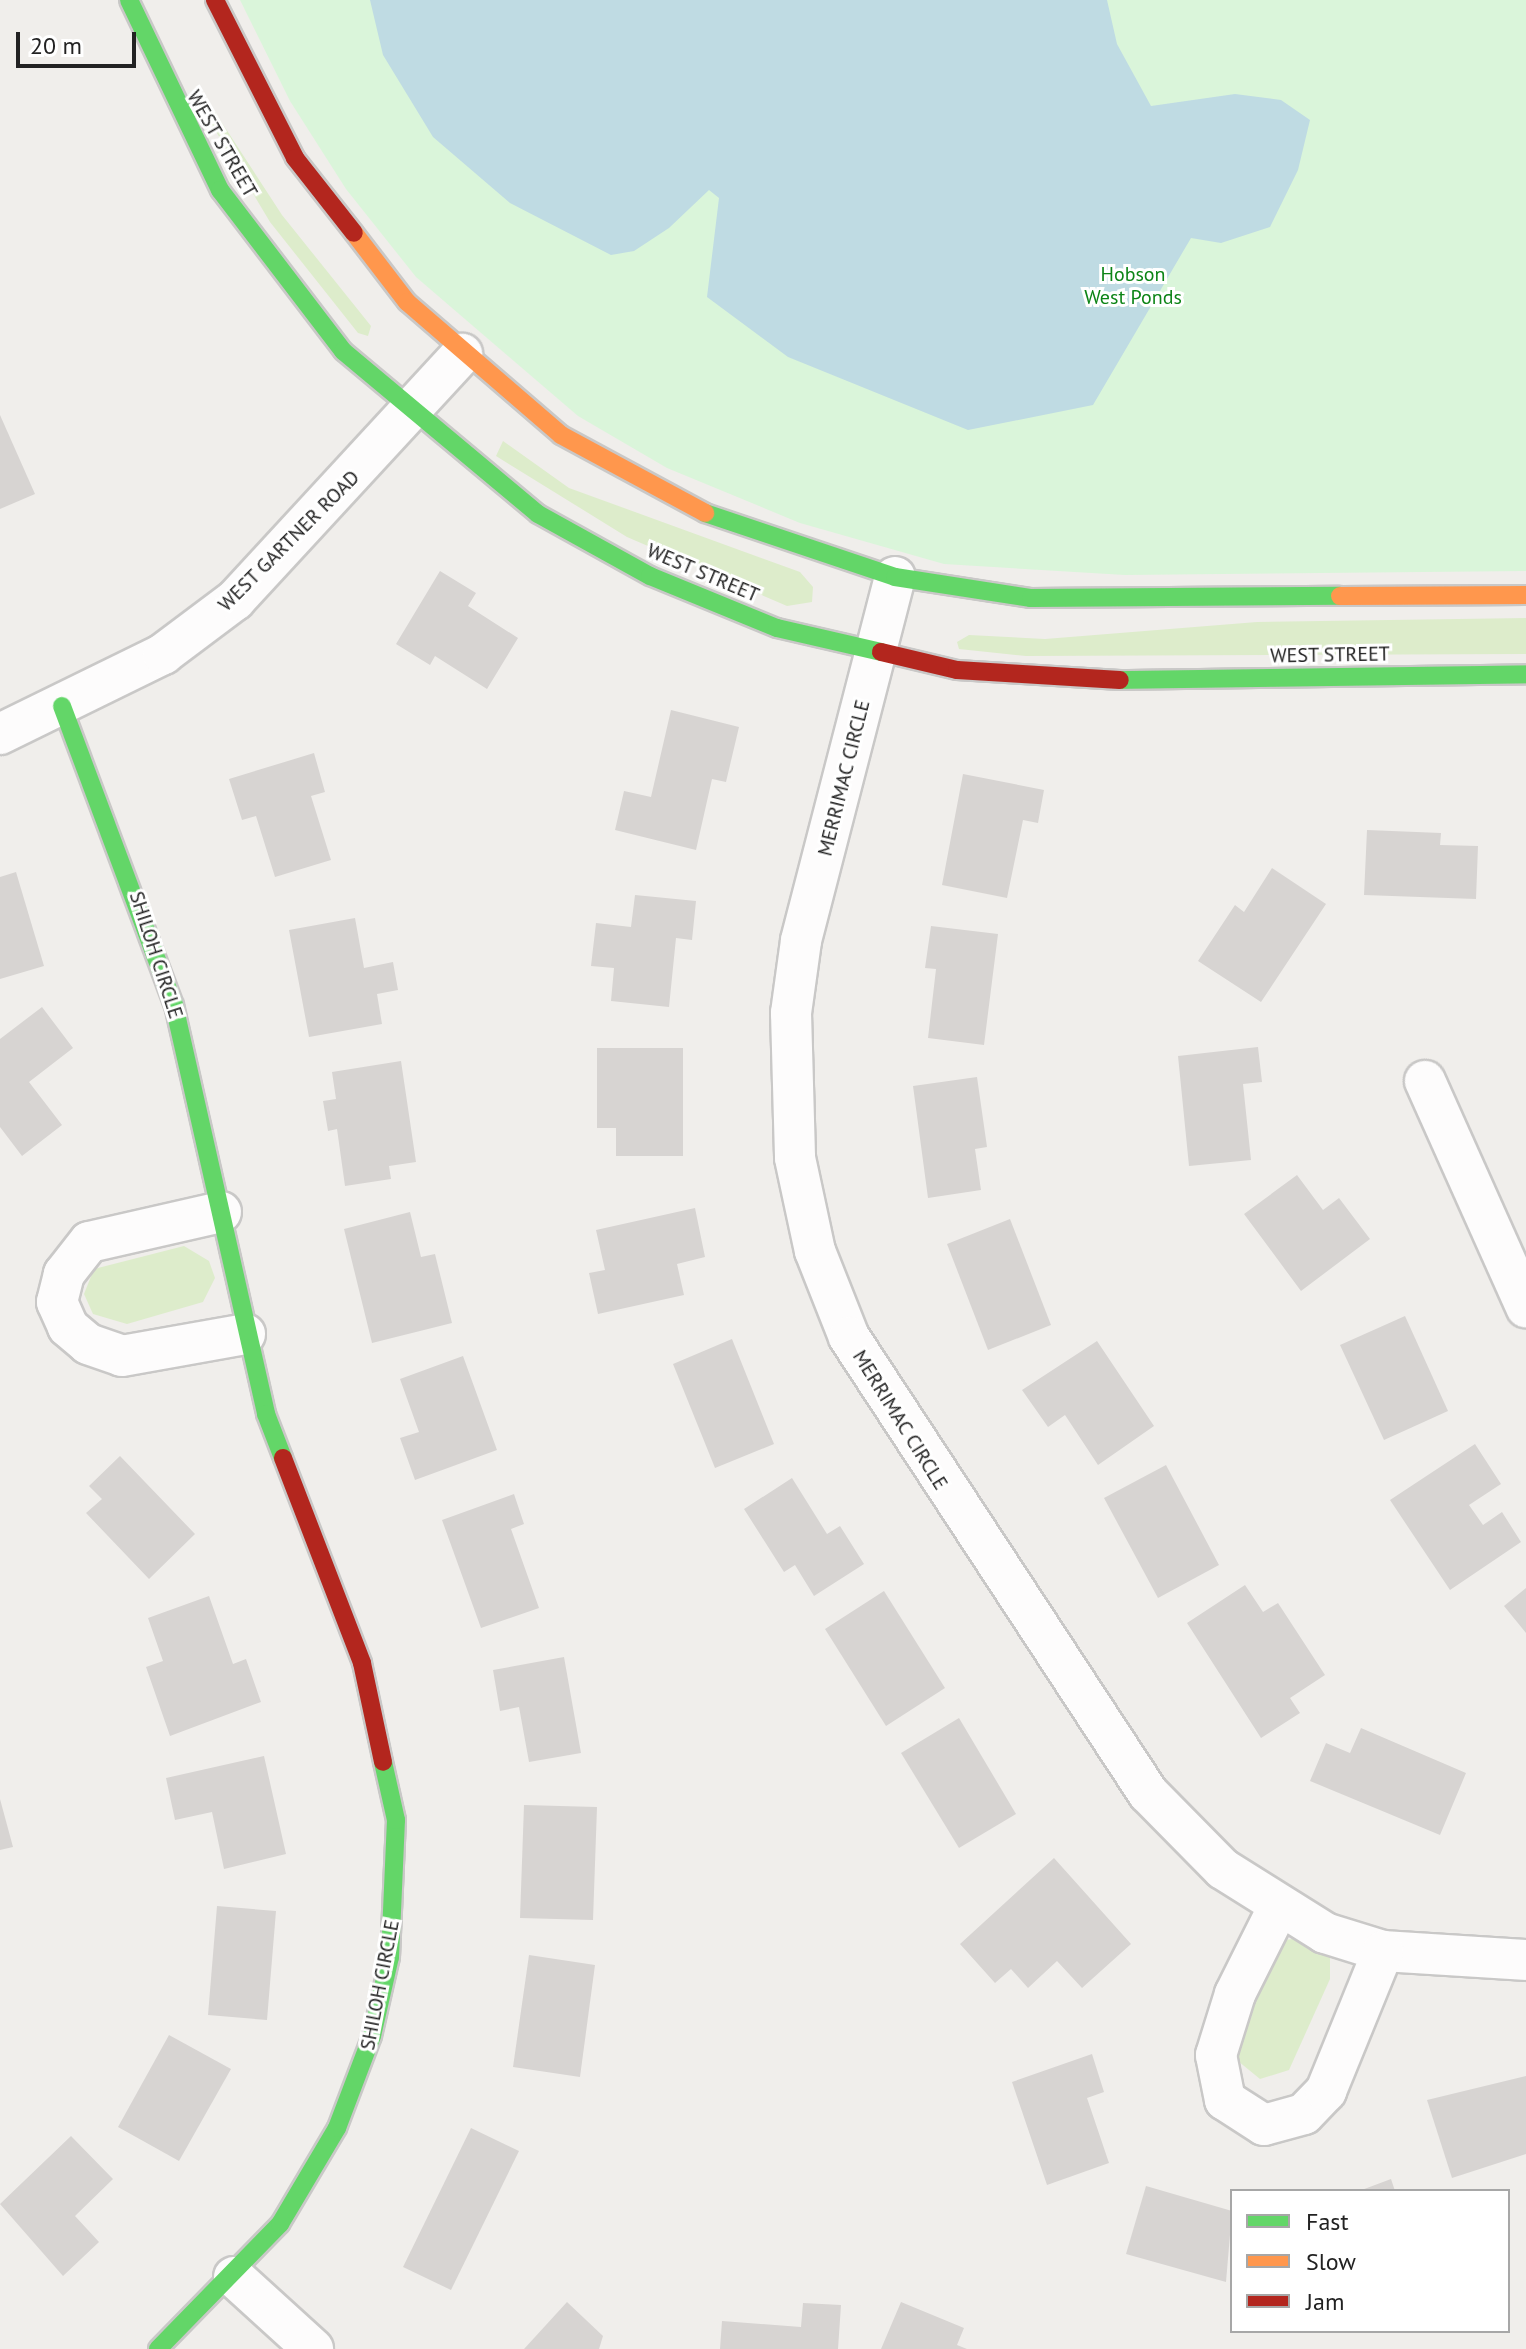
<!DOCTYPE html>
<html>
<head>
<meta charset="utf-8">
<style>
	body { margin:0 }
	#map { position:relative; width:1526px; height:2349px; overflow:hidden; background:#f0eeeb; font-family:"PT Sans",sans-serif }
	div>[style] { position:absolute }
	.grass>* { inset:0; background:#ddeccb }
	.park>* { inset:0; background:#daf5da }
	.water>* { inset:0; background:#bfdbe3 }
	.building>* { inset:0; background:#d7d4d2 }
	.roads { filter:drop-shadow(2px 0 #c9c8c7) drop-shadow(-2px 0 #c9c8c7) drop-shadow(0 2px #c9c8c7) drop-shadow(0 -2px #c9c8c7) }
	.street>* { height:40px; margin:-20px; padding:0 20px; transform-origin:20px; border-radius:20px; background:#fdfcfc }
	.fast>* { height:18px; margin:-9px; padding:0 9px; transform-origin:9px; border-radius:9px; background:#63d668 }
	.slow>* { height:18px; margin:-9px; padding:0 9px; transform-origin:9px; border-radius:9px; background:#ff974d }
	.jam>* { height:18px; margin:-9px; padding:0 9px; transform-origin:9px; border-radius:9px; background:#b3261e }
	span { translate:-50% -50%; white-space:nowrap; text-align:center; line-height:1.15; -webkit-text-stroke:6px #fff; paint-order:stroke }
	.street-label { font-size:20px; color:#222 }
	.park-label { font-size:20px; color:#0c8416 }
	.legend { position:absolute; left:1230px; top:2189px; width:280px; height:144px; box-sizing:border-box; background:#fff; border:2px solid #a7a7a7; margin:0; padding:10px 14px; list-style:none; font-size:24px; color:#222 }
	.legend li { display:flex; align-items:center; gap:16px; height:40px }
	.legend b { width:40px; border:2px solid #a7a7a7 }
	.scale { position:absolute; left:16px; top:32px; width:120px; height:36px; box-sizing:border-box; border:4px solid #222; border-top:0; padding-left:10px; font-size:24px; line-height:28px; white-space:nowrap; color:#222; -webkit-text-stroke:6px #fff; paint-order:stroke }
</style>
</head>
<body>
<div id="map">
	<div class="grass">
		<i style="clip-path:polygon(211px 106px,282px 215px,371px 326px,368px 336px,358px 333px,270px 222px,205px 113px)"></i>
		<i style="clip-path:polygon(503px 441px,569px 488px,800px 572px,813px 587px,812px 602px,787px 606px,627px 537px,496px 456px)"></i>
		<i style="clip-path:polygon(1526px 618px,1526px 654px,1026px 656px,959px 649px,957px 642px,969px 635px,1045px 639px,1257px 622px)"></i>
		<i style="clip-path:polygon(184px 1246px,209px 1261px,215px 1278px,203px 1302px,127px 1324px,93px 1314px,84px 1294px,94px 1269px)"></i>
		<i style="clip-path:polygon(1307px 1937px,1330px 1955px,1330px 1979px,1289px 2070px,1260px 2079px,1238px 2061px,1236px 2035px,1285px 1940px)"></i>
	</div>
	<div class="park">
		<i style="clip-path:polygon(240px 0,1526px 0,1526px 571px,1125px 575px,944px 564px,800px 523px,667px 468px,578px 416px,416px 277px,346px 189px,290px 101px)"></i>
	</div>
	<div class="water">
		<i style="clip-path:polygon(370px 0,1107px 0,1117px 44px,1151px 106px,1235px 94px,1281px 100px,1310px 120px,1298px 170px,1270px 227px,1221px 243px,1191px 238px,1093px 405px,968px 430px,788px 357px,707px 297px,719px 198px,709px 190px,669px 228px,634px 251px,611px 255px,510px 203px,433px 137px,383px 55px)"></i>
	</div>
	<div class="building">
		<i style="clip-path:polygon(0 415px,35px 494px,0 509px)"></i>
		<i style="clip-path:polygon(440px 571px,476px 593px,468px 606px,518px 638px,487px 689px,435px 656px,430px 665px,396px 644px)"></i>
		<i style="clip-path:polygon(671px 710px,739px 727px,726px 782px,712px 779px,696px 850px,615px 830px,624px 791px,651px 797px)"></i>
		<i style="clip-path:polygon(314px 753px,325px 792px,311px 796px,331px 860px,275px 877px,256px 816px,242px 820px,229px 779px)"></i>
		<i style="clip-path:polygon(963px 774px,1044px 790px,1038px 823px,1023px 820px,1007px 898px,942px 885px)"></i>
		<i style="clip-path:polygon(1367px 830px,1441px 833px,1440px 845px,1478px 846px,1476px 899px,1364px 895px)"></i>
		<i style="clip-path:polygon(1272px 868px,1326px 904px,1261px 1002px,1198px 961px,1235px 905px,1244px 912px)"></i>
		<i style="clip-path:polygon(16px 872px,44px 966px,0 979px,0 877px)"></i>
		<i style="clip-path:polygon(635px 895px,696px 901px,692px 940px,676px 938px,669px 1007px,611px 1001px,614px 968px,591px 966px,596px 923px,631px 927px)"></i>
		<i style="clip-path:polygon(355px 918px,364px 968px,393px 962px,398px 990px,377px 994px,382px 1024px,309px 1037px,289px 930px)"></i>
		<i style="clip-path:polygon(931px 926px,998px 934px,984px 1045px,928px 1038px,936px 969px,925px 968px)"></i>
		<i style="clip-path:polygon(42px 1007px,73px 1048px,29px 1082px,62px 1125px,22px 1156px,0 1127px,0 1039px)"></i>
		<i style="clip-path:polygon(1258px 1047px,1262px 1082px,1243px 1084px,1251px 1160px,1189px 1166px,1178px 1056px)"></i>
		<i style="clip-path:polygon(597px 1048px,683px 1048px,683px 1156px,616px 1156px,616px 1128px,597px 1128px)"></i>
		<i style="clip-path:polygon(401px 1061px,416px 1162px,389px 1166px,391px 1179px,345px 1186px,337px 1129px,328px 1131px,323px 1101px,336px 1099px,332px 1072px)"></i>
		<i style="clip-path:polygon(977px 1077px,987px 1147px,975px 1149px,981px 1190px,928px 1198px,913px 1086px)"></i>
		<i style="clip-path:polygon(1297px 1175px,1323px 1210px,1339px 1198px,1370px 1239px,1301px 1291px,1244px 1214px)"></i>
		<i style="clip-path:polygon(695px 1208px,705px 1257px,677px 1264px,684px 1295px,598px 1314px,589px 1273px,605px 1270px,596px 1230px)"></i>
		<i style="clip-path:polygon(410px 1212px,421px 1257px,435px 1254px,452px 1323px,372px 1343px,344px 1229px)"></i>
		<i style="clip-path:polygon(1010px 1219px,1051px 1325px,988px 1350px,947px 1244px)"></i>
		<i style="clip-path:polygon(1405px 1316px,1448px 1411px,1384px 1440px,1340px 1345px)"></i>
		<i style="clip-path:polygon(732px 1339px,774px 1444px,715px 1468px,673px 1364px)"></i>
		<i style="clip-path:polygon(1097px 1341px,1154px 1426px,1098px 1465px,1065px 1415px,1048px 1427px,1022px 1390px)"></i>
		<i style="clip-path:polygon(463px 1356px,497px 1450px,415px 1480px,400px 1438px,419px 1432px,400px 1379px)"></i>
		<i style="clip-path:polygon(1475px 1444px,1501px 1484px,1469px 1505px,1483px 1525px,1502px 1512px,1521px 1542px,1450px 1590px,1390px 1500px)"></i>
		<i style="clip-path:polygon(120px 1456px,195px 1534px,149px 1579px,86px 1513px,102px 1499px,89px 1486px)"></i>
		<i style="clip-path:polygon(1166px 1465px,1219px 1565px,1158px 1598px,1104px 1498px)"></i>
		<i style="clip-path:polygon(792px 1478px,827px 1534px,840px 1526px,864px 1564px,814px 1596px,795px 1565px,784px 1572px,744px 1509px)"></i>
		<i style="clip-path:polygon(514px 1494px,524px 1524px,511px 1529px,539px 1608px,481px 1628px,442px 1520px)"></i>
		<i style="clip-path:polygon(1245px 1585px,1263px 1612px,1278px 1603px,1325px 1675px,1290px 1698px,1300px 1713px,1261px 1738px,1187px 1623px)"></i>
		<i style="clip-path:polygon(1526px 1588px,1526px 1633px,1504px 1606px)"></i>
		<i style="clip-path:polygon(884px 1591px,945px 1688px,886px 1726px,825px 1629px)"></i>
		<i style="clip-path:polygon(209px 1596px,233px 1664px,246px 1659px,261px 1702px,170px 1736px,146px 1667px,163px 1661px,148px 1618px)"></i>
		<i style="clip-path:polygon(564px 1657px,581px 1753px,529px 1762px,519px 1707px,500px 1711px,493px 1670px)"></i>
		<i style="clip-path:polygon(959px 1718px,1016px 1814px,959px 1848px,901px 1753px)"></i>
		<i style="clip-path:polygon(1361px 1728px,1466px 1773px,1440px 1835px,1310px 1781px,1326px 1743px,1350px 1753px)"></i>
		<i style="clip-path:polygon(264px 1756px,286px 1854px,224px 1869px,212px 1812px,175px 1820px,166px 1778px)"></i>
		<i style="clip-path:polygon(0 1799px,13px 1847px,0 1850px)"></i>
		<i style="clip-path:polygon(524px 1805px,597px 1807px,593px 1920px,520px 1918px)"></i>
		<i style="clip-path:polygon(1054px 1858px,1131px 1944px,1082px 1988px,1057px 1961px,1028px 1988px,1011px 1969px,995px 1983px,960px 1944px)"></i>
		<i style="clip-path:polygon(217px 1906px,276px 1911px,267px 2020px,208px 2015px)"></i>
		<i style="clip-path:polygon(529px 1955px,595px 1965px,580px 2077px,513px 2067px)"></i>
		<i style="clip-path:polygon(169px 2035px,231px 2069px,179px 2161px,118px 2127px)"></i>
		<i style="clip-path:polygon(1092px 2054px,1104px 2092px,1087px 2098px,1109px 2163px,1047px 2185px,1012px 2082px)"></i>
		<i style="clip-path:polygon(1526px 2076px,1526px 2154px,1452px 2178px,1427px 2100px)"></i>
		<i style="clip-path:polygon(471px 2128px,519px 2151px,451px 2290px,403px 2267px)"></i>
		<i style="clip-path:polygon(71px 2136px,113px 2179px,75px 2216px,99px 2242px,63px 2276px,0 2204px)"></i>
		<i style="clip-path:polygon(1391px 2179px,1395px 2191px,1359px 2191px)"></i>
		<i style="clip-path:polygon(1146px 2186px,1232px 2211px,1226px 2282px,1126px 2254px)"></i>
		<i style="clip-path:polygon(567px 2302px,603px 2336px,599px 2349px,524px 2349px)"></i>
		<i style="clip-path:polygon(901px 2302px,964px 2328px,957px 2345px,967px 2349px,881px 2349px)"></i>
		<i style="clip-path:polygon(803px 2303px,841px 2305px,838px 2349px,720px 2349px,722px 2321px,801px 2327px)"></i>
	</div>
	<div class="roads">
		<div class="street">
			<i style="left:895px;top:577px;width:376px;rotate:104.5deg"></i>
			<i style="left:801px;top:941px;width:73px;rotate:97.9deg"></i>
			<i style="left:791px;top:1013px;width:145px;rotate:88.4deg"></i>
			<i style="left:795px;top:1158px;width:95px;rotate:77.9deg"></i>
			<i style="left:815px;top:1251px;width:92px;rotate:68.4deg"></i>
			<i style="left:849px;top:1337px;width:545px;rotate:56.75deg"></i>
			<i style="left:1148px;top:1793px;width:107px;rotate:45.4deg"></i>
			<i style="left:1223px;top:1869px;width:120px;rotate:32.1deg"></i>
			<i style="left:1325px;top:1933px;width:61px;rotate:17.2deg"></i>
			<i style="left:1383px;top:1951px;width:143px;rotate:3.6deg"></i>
			<i style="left:0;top:734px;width:182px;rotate:-26.1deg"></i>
			<i style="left:163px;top:654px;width:90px;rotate:-36.9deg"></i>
			<i style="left:235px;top:600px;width:335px;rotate:-47.3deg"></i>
			<i style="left:1425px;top:1081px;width:248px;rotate:65.9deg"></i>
			<i style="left:221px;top:1212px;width:135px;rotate:167.2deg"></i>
			<i style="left:89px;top:1242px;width:41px;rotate:128deg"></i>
			<i style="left:64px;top:1274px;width:29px;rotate:104deg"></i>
			<i style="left:57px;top:1302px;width:27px;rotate:66deg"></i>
			<i style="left:68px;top:1327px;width:26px;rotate:40deg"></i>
			<i style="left:88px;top:1344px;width:36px;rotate:19deg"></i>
			<i style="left:122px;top:1356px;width:125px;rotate:-10.1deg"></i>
			<i style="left:1278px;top:1908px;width:96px;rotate:116.6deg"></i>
			<i style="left:1235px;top:1994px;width:64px;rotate:107.3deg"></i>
			<i style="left:1216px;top:2055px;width:46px;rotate:78.7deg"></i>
			<i style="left:1225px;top:2100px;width:46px;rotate:32.7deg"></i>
			<i style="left:1264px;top:2125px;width:41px;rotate:-15.4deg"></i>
			<i style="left:1304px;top:2114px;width:32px;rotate:-46deg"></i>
			<i style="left:1326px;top:2091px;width:151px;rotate:-67.8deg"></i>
			<i style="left:234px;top:2277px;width:107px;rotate:42.3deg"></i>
		</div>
		<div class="fast">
			<i style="left:129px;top:0;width:211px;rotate:64.4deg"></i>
			<i style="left:220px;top:190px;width:203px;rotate:52.6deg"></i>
			<i style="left:343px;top:351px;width:254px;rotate:39.9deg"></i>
			<i style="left:538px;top:514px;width:128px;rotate:29deg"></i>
			<i style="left:650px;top:576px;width:137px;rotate:22.3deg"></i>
			<i style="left:777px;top:628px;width:107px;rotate:13deg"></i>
			<i style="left:705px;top:513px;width:200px;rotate:18.6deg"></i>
			<i style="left:895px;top:577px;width:138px;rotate:8.8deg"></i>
			<i style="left:1031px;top:598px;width:309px;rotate:-0.4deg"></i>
			<i style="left:1120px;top:680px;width:406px;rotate:-0.8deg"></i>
			<i style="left:62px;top:706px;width:319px;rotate:69.5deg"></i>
			<i style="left:174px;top:1005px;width:419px;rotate:77.3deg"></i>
			<i style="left:266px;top:1414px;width:47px;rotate:68.9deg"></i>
			<i style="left:158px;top:2349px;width:175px;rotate:-45.7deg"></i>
			<i style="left:280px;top:2224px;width:112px;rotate:-59.3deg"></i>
			<i style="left:337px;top:2128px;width:98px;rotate:-69.2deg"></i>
			<i style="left:372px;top:2036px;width:81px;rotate:-77.2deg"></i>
			<i style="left:390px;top:1957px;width:137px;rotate:-87.5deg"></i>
			<i style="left:396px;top:1820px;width:59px;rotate:-102.6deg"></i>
		</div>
		<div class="slow">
			<i style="left:354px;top:233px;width:87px;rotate:52.5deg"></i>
			<i style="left:407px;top:302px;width:203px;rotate:40.8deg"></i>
			<i style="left:561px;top:435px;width:164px;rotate:28.4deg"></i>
			<i style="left:1340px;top:596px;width:186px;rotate:-0.3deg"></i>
		</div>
		<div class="jam">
			<i style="left:215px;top:0;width:177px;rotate:63.1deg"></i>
			<i style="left:295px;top:158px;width:95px;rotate:51.8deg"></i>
			<i style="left:881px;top:652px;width:78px;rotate:13.3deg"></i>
			<i style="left:957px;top:670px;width:163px;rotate:3.5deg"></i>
			<i style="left:283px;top:1458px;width:220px;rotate:68.9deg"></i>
			<i style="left:362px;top:1663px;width:101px;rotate:78deg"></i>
		</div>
	</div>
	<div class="street-label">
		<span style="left:222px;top:144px;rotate:60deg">WEST STREET</span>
		<span style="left:289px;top:541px;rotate:-45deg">WEST GARTNER ROAD</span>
		<span style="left:703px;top:573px;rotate:23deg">WEST STREET</span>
		<span style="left:1330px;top:655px;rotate:-1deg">WEST STREET</span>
		<span style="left:844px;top:778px;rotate:-76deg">MERRIMAC CIRCLE</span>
		<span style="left:156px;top:955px;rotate:72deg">SHILOH CIRCLE</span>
		<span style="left:900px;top:1420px;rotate:58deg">MERRIMAC CIRCLE</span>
		<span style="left:380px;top:1985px;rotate:-79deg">SHILOH CIRCLE</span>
	</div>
	<div class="park-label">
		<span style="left:1133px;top:286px">Hobson<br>West Ponds</span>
	</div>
	<ul class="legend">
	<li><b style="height:10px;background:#63d668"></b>Fast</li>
	<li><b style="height:10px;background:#ff974d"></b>Slow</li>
	<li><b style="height:10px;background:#b3261e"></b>Jam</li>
	</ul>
	<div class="scale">20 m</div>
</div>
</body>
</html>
